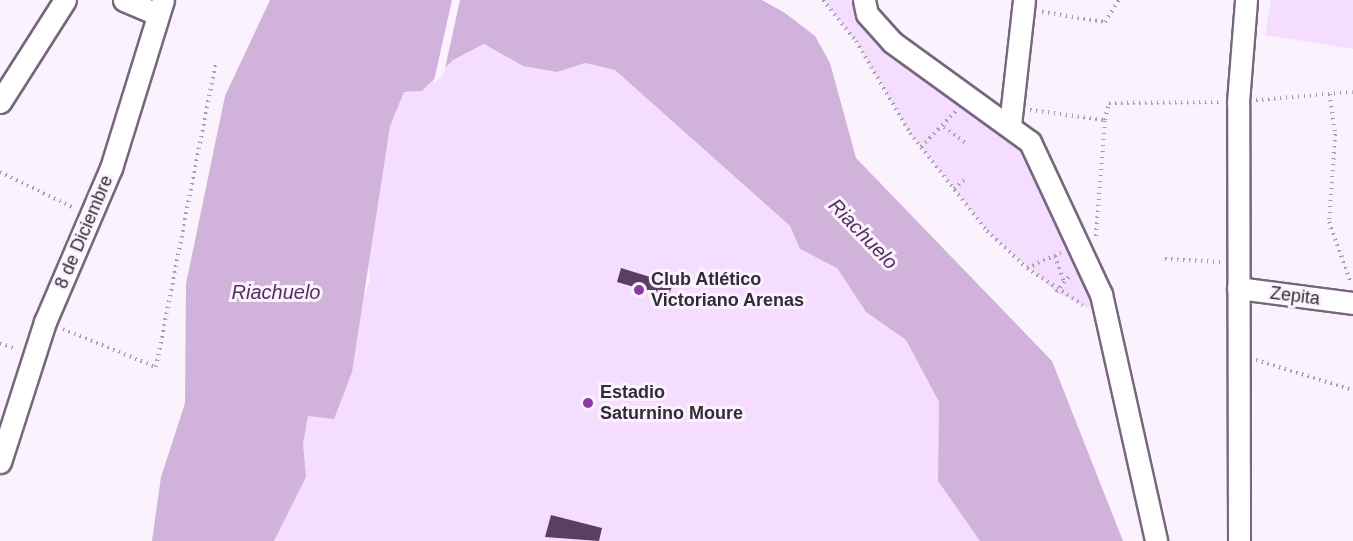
<!DOCTYPE html>
<html>
<head>
<meta charset="utf-8">
<style>
	body { margin:0 }
	#map { position:relative; width:1353px; height:541px; overflow:hidden; background:#faf3fd; font-family:Arial,sans-serif }
	div>[style] { position:absolute }
	.green>* { inset:0; background:#f5ddff }
	.water>* { inset:0; background:#d0b2db }
	.pier>* { inset:0; background:#faf3fd }
	.building>* { inset:0; background:#594063 }
	.path>* { height:4px; margin-top:-2px; transform-origin:0; background:repeating-linear-gradient(90deg,#a69fa9 0 1.5px,transparent 0 6px) }
	.roads { filter:drop-shadow(2px 0 #77667d) drop-shadow(-2px 0 #77667d) drop-shadow(0 2px #77667d) drop-shadow(0 -2px #77667d) }
	.minor>* { height:21px; margin:-10.5px; padding:0 10.5px; transform-origin:10.5px; border-radius:10.5px; background:#fff }
	.dots>* { width:16px; height:16px; translate:-50% -50%; box-sizing:border-box; border:3px solid #faf3fd; border-radius:50% }
	span { translate:-50% -50%; white-space:nowrap; text-align:center; line-height:1.15; -webkit-text-stroke:6px #faf3fd; paint-order:stroke }
	.street-label { font-size:18px; color:#332c36 }
	.poi-label { font-size:18px; color:#332c36; font-weight:700 }
	.left { translate:0 -50%; text-align:left }
	.water-label { font-size:20px; color:#552f62; font-style:italic }
</style>
</head>
<body>
<div id="map">
	<div class="green">
		<i style="clip-path:polygon(823px 0,853px 0,858px 17px,1012px 137px,1088px 285px,1092px 310px,1056px 292px,987px 231px,910px 133px,856px 41px)"></i>
		<i style="clip-path:polygon(1271px 0,1353px 0,1353px 49px,1265px 35px)"></i>
		<i style="clip-path:polygon(484px 44px,523px 66px,557px 72px,585px 63px,615px 70px,790px 226px,800px 249px,837px 268px,866px 312px,906px 340px,939px 402px,938px 481px,980px 541px,274px 541px,306px 477px,303px 444px,308px 416px,370px 282px,367px 250px,390px 126px,404px 92px,422px 91px,453px 60px)"></i>
	</div>
	<div class="water">
		<i style="clip-path:polygon(270px 0,762px 0,785px 13px,815px 36px,830px 63px,856px 158px,1052px 361px,1123px 541px,980px 541px,938px 481px,939px 402px,906px 340px,866px 312px,837px 268px,800px 249px,790px 226px,615px 70px,585px 63px,557px 72px,523px 66px,484px 44px,453px 60px,422px 91px,404px 92px,390px 126px,352px 372px,334px 419px,308px 416px,303px 444px,306px 477px,274px 541px,152px 541px,161px 477px,185px 403px,186px 284px,225px 96px)"></i>
	</div>
	<div class="pier">
		<i style="clip-path:polygon(452px 0,460px 0,444px 73px,433px 85px)"></i>
	</div>
	<div class="building">
		<i style="clip-path:polygon(621px 268px,673px 284px,668px 297px,617px 282px)"></i>
		<i style="clip-path:polygon(551px 515px,602px 528px,599px 541px,545px 537px)"></i>
	</div>
	<div class="path">
		<i style="left:823px;top:0;width:53px;rotate:51.2deg"></i>
		<i style="left:856px;top:41px;width:107px;rotate:59.6deg"></i>
		<i style="left:910px;top:133px;width:125px;rotate:51.8deg"></i>
		<i style="left:987px;top:231px;width:54px;rotate:42.8deg"></i>
		<i style="left:1027px;top:268px;width:37px;rotate:-24deg"></i>
		<i style="left:1042px;top:12px;width:64px;rotate:9deg"></i>
		<i style="left:1105px;top:22px;width:26px;rotate:-58deg"></i>
		<i style="left:1330px;top:94px;width:40px;rotate:82.9deg"></i>
		<i style="left:1335px;top:134px;width:88px;rotate:93.9deg"></i>
		<i style="left:1329px;top:222px;width:65px;rotate:70.2deg"></i>
		<i style="left:1256px;top:100px;width:97px;rotate:-4.7deg"></i>
		<i style="left:1030px;top:110px;width:76px;rotate:7.6deg"></i>
		<i style="left:1105px;top:120px;width:17px;rotate:-77deg"></i>
		<i style="left:1109px;top:103px;width:110px;rotate:-0.5deg"></i>
		<i style="left:944px;top:127px;width:26px;rotate:36deg"></i>
		<i style="left:921px;top:147px;width:52px;rotate:-45.8deg"></i>
		<i style="left:0;top:172px;width:80px;rotate:25.9deg"></i>
		<i style="left:954px;top:189px;width:18px;rotate:-41deg"></i>
		<i style="left:1096px;top:236px;width:116px;rotate:-85.6deg"></i>
		<i style="left:1055px;top:256px;width:28px;rotate:71deg"></i>
		<i style="left:1165px;top:259px;width:55px;rotate:3.1deg"></i>
		<i style="left:1027px;top:268px;width:67px;rotate:33.5deg"></i>
		<i style="left:1056px;top:292px;width:23px;rotate:-50deg"></i>
		<i style="left:63px;top:329px;width:100px;rotate:22.2deg"></i>
		<i style="left:156px;top:367px;width:311px;rotate:-78.9deg"></i>
		<i style="left:0;top:343px;width:17px;rotate:21deg"></i>
		<i style="left:1256px;top:360px;width:102px;rotate:17.2deg"></i>
	</div>
	<div class="roads">
		<div class="minor">
			<i style="left:124px;top:0;width:36px;rotate:23deg"></i>
			<i style="left:864px;top:0;width:14px;rotate:78deg"></i>
			<i style="left:867px;top:14px;width:38px;rotate:48deg"></i>
			<i style="left:892px;top:42px;width:170px;rotate:35.9deg"></i>
			<i style="left:1030px;top:142px;width:168px;rotate:65deg"></i>
			<i style="left:1101px;top:294px;width:253px;rotate:77.4deg"></i>
			<i style="left:0;top:102px;width:121px;rotate:-57.5deg"></i>
			<i style="left:1010px;top:125px;width:126px;rotate:-83.6deg"></i>
			<i style="left:1238px;top:288px;width:116px;rotate:7.4deg"></i>
			<i style="left:0;top:462px;width:147px;rotate:-72.2deg"></i>
			<i style="left:45px;top:322px;width:168px;rotate:-66.8deg"></i>
			<i style="left:111px;top:168px;width:176px;rotate:-72.8deg"></i>
			<i style="left:1239px;top:541px;width:439px;rotate:-90.1deg"></i>
			<i style="left:1238px;top:102px;width:102px;rotate:-85.5deg"></i>
		</div>
	</div>
	<div class="dots">
		<i style="left:639px;top:290px;background:#8d3aa9"></i>
		<i style="left:588px;top:403px;background:#8d3aa9"></i>
	</div>
	<div class="street-label">
		<span style="left:84px;top:232px;rotate:-67deg">8 de Diciembre</span>
		<span style="left:1295px;top:296px;rotate:7deg">Zepita</span>
	</div>
	<div class="poi-label">
		<span class="left" style="left:651px;top:290px">Club Atlético<br>Victoriano Arenas</span>
		<span class="left" style="left:600px;top:403px">Estadio<br>Saturnino Moure</span>
	</div>
	<div class="water-label">
		<span style="left:863px;top:234px;rotate:46deg">Riachuelo</span>
		<span style="left:276px;top:292px">Riachuelo</span>
	</div>
</div>
</body>
</html>
